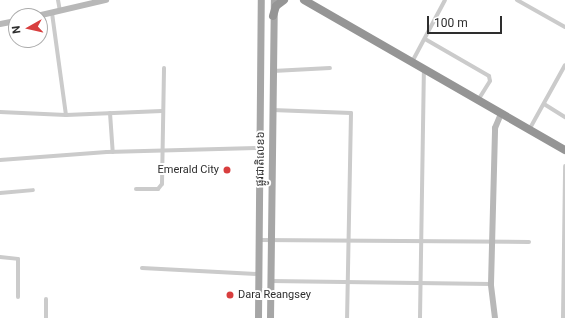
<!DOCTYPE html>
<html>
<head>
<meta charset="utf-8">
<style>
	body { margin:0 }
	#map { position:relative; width:565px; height:318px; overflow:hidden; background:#fff; font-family:Roboto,"Noto Sans Khmer",sans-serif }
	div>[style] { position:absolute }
	.street>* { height:4px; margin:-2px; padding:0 2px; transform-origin:2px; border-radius:2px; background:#cbcbcb }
	.secondary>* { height:6px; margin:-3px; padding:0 3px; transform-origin:3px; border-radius:3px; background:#b8b8b8 }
	.primary>* { height:7px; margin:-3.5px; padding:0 3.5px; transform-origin:3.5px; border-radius:3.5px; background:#a6a6a6 }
	.highway>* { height:8px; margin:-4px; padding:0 4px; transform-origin:4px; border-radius:4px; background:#959595 }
	.dots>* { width:11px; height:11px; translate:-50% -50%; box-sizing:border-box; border:2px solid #fff; border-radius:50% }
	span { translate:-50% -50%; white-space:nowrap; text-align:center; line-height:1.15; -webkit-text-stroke:4px #fff; paint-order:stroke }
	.street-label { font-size:11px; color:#2e2e2e }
	.poi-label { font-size:11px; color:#2e2e2e }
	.right { translate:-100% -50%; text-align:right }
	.left { translate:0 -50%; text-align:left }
	.north { position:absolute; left:8px; top:8px; width:40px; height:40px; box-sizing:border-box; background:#fff; border:1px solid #ababab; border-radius:50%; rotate:262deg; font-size:11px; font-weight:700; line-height:16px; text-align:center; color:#2e2e2e }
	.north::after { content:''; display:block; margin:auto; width:14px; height:18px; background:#d83e3e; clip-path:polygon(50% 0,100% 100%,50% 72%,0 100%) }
	.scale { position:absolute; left:427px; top:16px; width:75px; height:18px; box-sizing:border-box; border:2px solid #2e2e2e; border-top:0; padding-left:5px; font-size:12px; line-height:14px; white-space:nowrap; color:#2e2e2e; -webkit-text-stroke:3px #fff; paint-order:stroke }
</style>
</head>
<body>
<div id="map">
	<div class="street">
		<i style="left:58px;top:0;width:11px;rotate:80deg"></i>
		<i style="left:517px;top:0;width:55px;rotate:29.4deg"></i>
		<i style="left:52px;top:13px;width:103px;rotate:82.2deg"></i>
		<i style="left:425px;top:39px;width:74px;rotate:30deg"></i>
		<i style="left:489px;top:76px;width:5px;rotate:79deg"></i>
		<i style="left:490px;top:81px;width:22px;rotate:122deg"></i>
		<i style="left:412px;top:62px;width:70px;rotate:-62deg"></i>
		<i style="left:273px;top:71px;width:57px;rotate:-3deg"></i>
		<i style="left:544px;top:104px;width:25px;rotate:32deg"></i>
		<i style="left:272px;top:110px;width:79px;rotate:2.2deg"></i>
		<i style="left:351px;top:113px;width:205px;rotate:91.1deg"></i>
		<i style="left:0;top:112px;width:66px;rotate:2.6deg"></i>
		<i style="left:66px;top:115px;width:96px;rotate:-2.4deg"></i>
		<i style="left:110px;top:113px;width:39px;rotate:86deg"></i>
		<i style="left:529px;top:130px;width:74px;rotate:-61deg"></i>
		<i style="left:0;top:160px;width:107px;rotate:-4.3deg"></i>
		<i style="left:107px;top:152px;width:153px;rotate:-1.5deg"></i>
		<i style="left:136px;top:189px;width:22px"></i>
		<i style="left:158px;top:189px;width:6px;rotate:-51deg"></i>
		<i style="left:162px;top:184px;width:116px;rotate:-89deg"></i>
		<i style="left:0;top:193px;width:33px;rotate:-5deg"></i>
		<i style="left:259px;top:240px;width:270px;rotate:0.4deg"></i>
		<i style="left:0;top:257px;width:18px;rotate:6deg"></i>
		<i style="left:18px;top:259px;width:38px;rotate:90deg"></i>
		<i style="left:142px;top:268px;width:116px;rotate:3deg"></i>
		<i style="left:270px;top:281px;width:221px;rotate:0.8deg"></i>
		<i style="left:46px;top:299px;width:19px;rotate:90deg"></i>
		<i style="left:420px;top:318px;width:248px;rotate:-89.1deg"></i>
		<i style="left:563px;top:318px;width:152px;rotate:-89.2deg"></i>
	</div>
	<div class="secondary">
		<i style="left:37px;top:16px;width:71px;rotate:-13.1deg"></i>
		<i style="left:0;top:24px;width:16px;rotate:-11deg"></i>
		<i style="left:495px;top:318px;width:34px;rotate:-97deg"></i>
		<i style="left:491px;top:284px;width:156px;rotate:-88.5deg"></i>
		<i style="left:495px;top:128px;width:15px;rotate:-67deg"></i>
	</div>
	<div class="primary">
		<i style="left:258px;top:318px;width:318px;rotate:-89.5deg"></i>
		<i style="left:270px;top:318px;width:318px;rotate:-89.3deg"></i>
	</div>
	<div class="highway">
		<i style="left:304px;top:0;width:301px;rotate:29.9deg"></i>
		<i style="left:273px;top:16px;width:10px;rotate:-73deg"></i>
		<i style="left:276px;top:6px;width:10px;rotate:-37deg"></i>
	</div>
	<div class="dots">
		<i style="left:227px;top:170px;background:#d83e3e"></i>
		<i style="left:230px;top:295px;background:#d83e3e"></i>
	</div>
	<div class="street-label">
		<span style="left:261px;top:159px;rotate:-89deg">ផ្លូវជាតិលេខ៦</span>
	</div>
	<div class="poi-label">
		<span class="right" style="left:219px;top:170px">Emerald City</span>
		<span class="left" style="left:238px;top:295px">Dara Reangsey</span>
	</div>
	<div class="north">N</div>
	<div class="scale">100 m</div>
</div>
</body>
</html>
